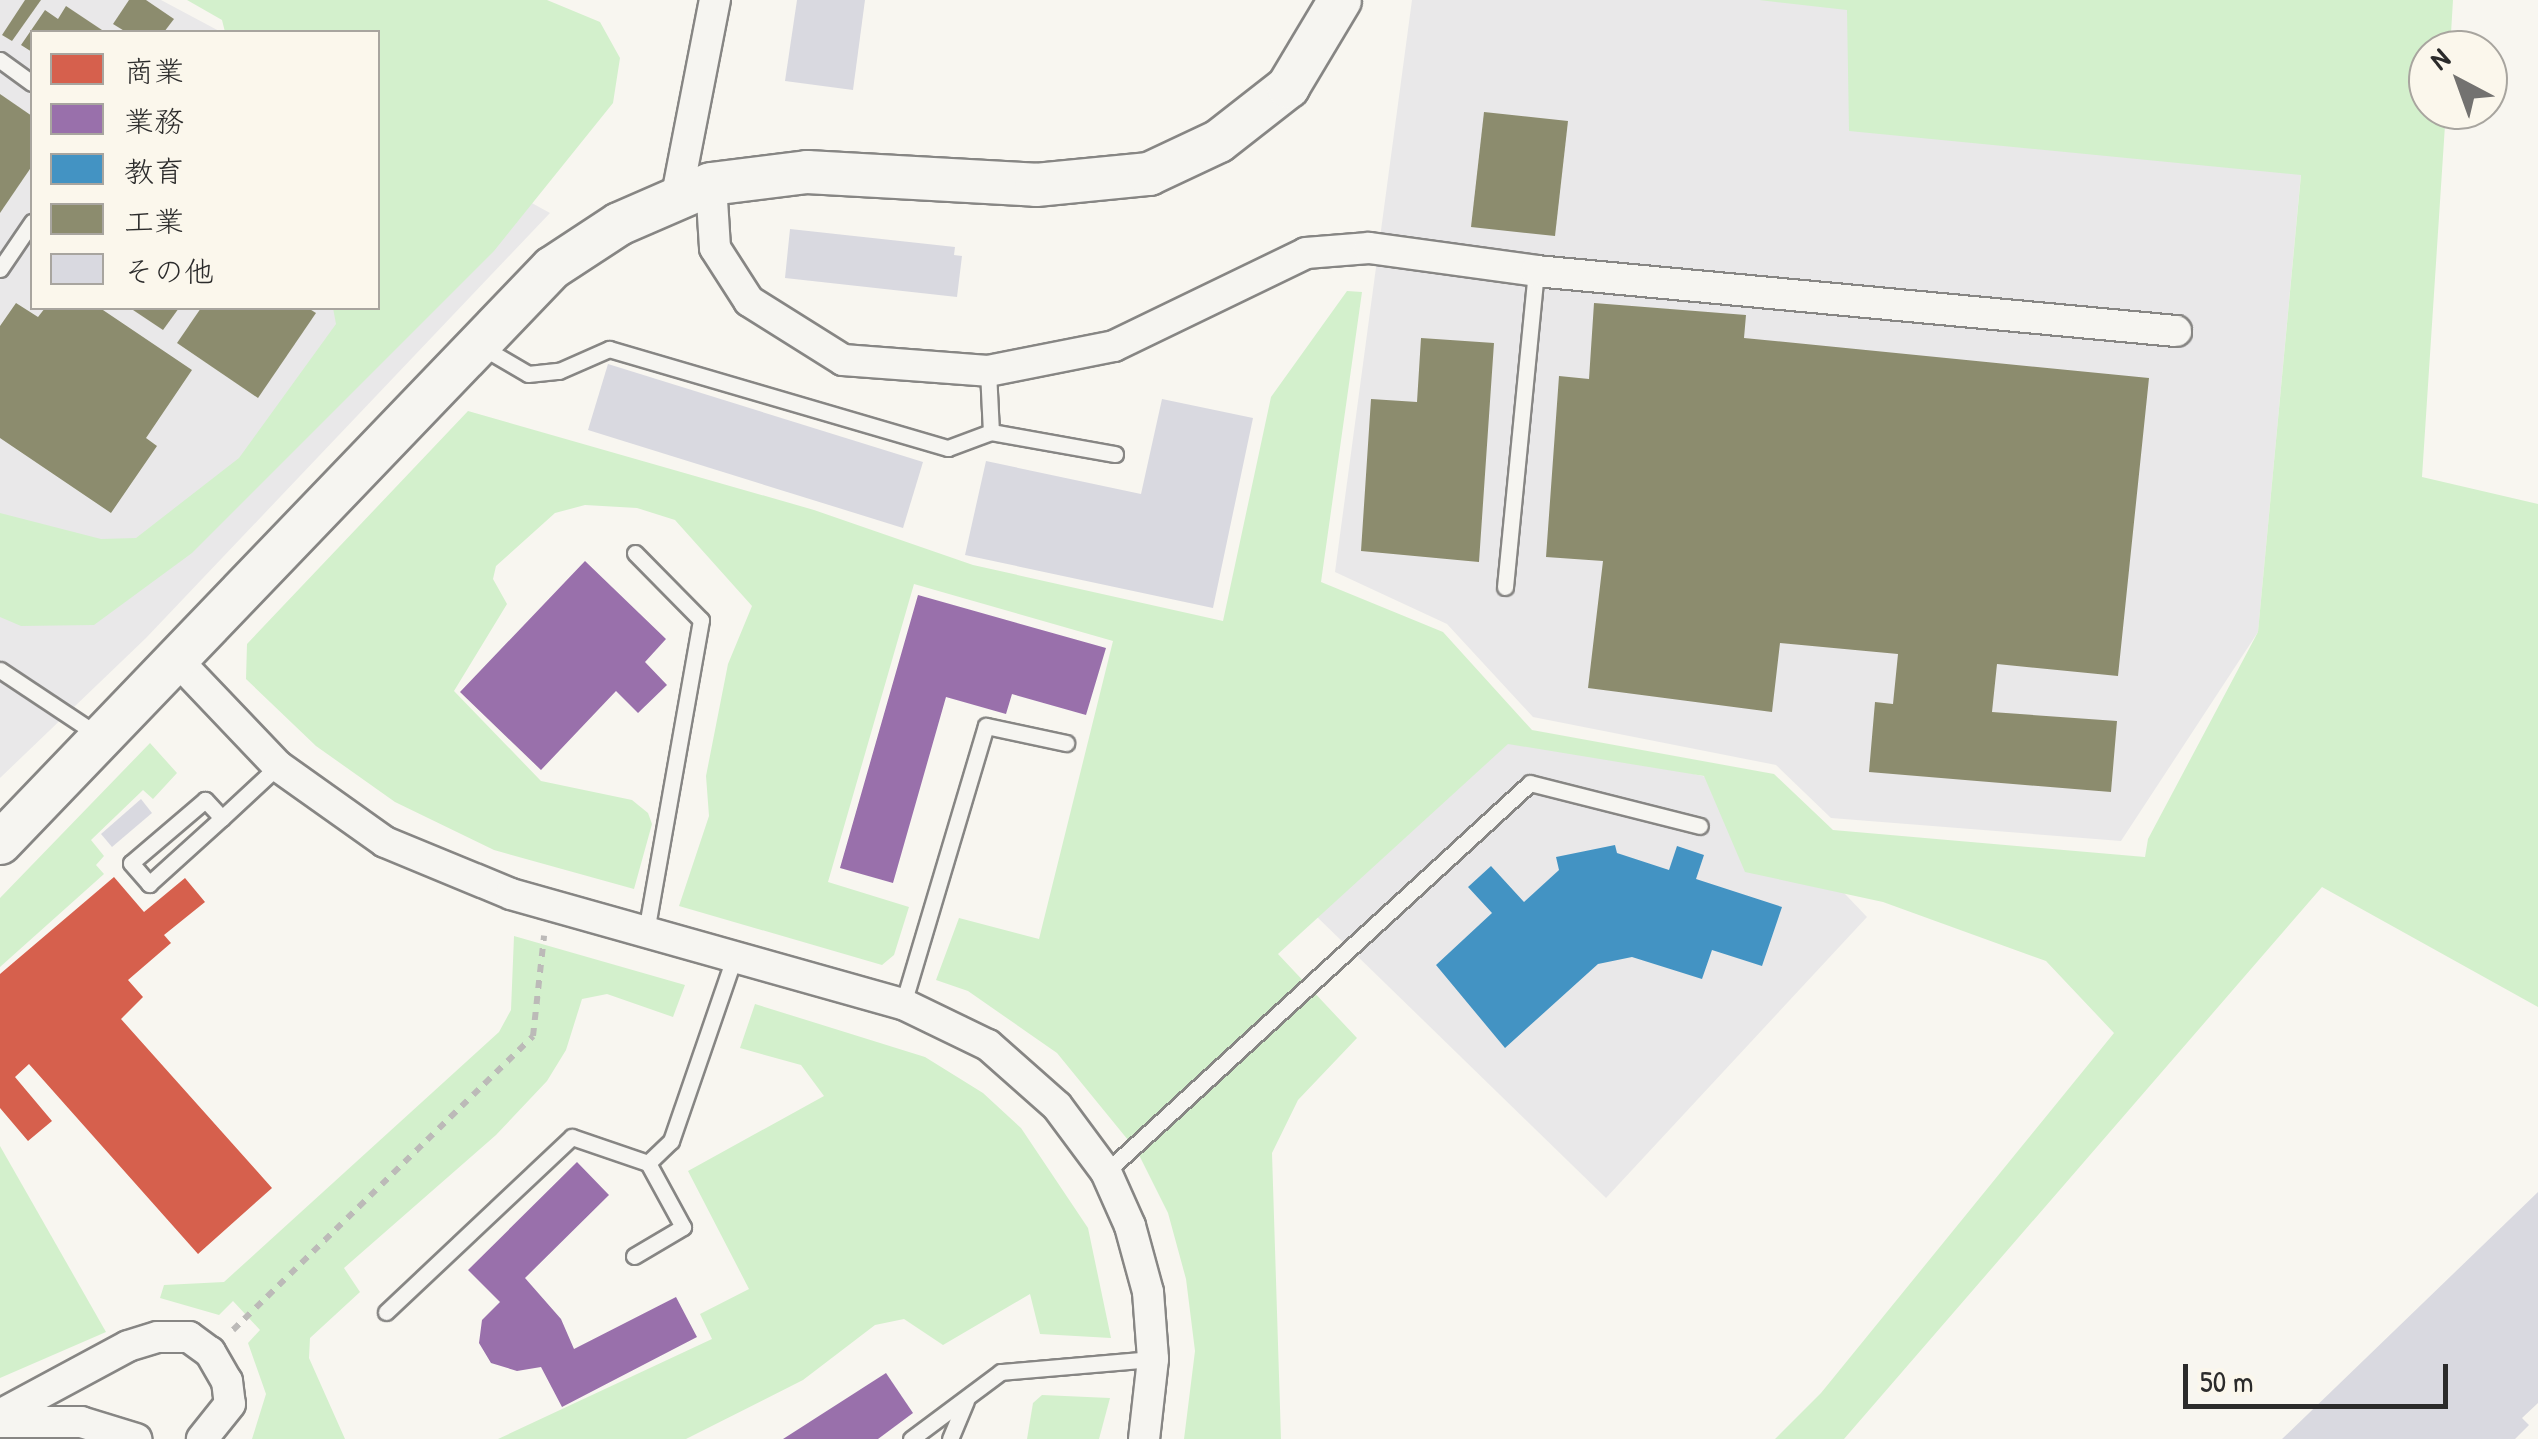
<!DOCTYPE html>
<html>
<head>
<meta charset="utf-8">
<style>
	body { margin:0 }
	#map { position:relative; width:2538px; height:1439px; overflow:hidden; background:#f8f6f0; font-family:"Patrick Hand","Klee One",sans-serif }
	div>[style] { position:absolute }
	.built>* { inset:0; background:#e9e8e9 }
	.green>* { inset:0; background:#d3f0cc }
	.shops>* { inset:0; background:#d6604d }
	.offices>* { inset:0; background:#9970ab }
	.schools>* { inset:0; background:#4393c3 }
	.industry>* { inset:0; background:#8c8c6e }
	.building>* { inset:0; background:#d9d9e0 }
	.path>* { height:6px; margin-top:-3px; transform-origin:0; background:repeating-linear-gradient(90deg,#bcbab8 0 8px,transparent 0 16px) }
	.roads { filter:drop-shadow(2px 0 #878684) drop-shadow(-2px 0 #878684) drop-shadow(0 2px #878684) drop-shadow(0 -2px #878684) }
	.lane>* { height:15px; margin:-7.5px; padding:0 7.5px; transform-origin:7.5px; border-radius:7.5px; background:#f6f5f1 }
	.street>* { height:30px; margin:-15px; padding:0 15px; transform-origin:15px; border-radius:15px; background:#f6f5f1 }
	.secondary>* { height:42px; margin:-21px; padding:0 21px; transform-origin:21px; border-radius:21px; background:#f6f5f1 }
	span { translate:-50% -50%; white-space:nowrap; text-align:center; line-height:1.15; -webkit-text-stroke:10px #fbf7ec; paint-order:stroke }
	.legend { position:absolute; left:30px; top:30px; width:350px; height:280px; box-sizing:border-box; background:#fbf7ec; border:2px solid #a8a59f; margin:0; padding:12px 18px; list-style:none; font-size:30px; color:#2b2b2b }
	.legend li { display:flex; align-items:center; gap:20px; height:50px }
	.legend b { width:50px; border:2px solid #a8a59f }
	.north { position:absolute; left:2408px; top:30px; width:100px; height:100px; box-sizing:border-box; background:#fbf7ec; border:2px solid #a8a59f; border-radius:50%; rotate:319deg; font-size:28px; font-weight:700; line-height:40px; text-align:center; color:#2b2b2b }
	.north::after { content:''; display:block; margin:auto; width:35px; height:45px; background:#737270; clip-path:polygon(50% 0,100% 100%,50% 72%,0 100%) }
	.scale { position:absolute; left:2183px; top:1364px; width:265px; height:45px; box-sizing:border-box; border:5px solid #2b2b2b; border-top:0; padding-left:12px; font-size:30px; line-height:35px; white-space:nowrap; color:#2b2b2b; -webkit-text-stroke:8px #fbf7ec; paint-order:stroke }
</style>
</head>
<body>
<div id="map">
	<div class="built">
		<i style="clip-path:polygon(0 0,161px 0,221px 32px,32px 32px,32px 308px,378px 308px,378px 119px,550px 213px,146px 638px,0 778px)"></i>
		<i style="clip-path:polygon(1412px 0,2114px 0,2301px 174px,2258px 632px,2121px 841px,1831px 818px,1776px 765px,1533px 717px,1447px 624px,1335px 572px)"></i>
		<i style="clip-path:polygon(1504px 730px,1741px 785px,1867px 917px,1606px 1198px,1314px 914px)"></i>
	</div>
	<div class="green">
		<i style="clip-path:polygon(187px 0,547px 0,600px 22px,620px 58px,613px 103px,494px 251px,192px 553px,94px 625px,21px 626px,0 617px,0 513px,101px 539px,136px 538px,239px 458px,336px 324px,333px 308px,378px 308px,378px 32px,225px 32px,222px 20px)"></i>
		<i style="clip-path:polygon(1759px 0,2453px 0,2450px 50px,2428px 50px,2428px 110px,2446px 110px,2422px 477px,2538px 504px,2538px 1007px,2322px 887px,1844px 1439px,1775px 1439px,1821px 1393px,2114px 1033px,2046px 961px,1883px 902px,1745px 872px,1704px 776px,1508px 744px,1278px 954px,1357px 1038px,1298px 1100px,1272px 1153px,1281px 1439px,1184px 1439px,1195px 1351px,1186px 1279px,1168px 1213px,1137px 1151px,1057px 1053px,968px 991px,936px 980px,959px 918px,1039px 939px,1113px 641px,914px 584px,828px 882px,909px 907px,894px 955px,882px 965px,679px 906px,709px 816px,706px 776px,728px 664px,752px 606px,675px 520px,637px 508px,585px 505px,555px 513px,496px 566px,493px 579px,507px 604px,454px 691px,541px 781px,632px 800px,648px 813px,652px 824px,634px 889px,494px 850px,395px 802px,316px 746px,246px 679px,247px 644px,468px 411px,814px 510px,973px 565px,1223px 621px,1271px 397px,1347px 291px,1362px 292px,1321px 582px,1443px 632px,1532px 730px,1774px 774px,1833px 830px,2145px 857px,2148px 839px,2258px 632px,2301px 175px,1849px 131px,1847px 10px)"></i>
		<i style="clip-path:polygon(150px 743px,177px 773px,153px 799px,143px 790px,91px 840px,104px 856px,96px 865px,104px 874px,0 967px,0 898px)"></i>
		<i style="clip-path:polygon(514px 936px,685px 985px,673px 1017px,607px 994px,582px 999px,566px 1050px,547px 1081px,496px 1135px,344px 1268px,360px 1292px,310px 1338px,309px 1358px,345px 1439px,252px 1439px,266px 1394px,248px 1343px,260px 1330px,233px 1301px,219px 1315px,160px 1298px,164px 1285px,224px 1282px,499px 1032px,511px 1010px)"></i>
		<i style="clip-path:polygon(755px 1004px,925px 1057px,983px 1093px,1021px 1128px,1088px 1228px,1111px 1338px,1040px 1334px,1030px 1294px,943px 1345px,904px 1319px,875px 1325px,803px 1380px,686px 1439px,498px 1439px,712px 1339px,700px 1314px,749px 1289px,688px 1171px,824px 1096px,801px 1065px,740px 1048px)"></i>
		<i style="clip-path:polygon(0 1146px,106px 1332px,0 1378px)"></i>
		<i style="clip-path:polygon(1042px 1395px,1110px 1398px,1099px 1439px,1027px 1439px,1033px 1403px)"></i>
	</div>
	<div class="shops">
		<i style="clip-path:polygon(114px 877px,144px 912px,185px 878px,205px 902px,164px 935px,171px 943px,128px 980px,143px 997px,121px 1019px,272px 1188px,198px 1254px,29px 1064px,15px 1077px,52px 1121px,28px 1141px,0 1108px,0 974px)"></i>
	</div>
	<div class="offices">
		<i style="clip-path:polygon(585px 561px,666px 639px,645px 662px,667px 685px,638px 713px,616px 691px,541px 770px,460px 692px)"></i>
		<i style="clip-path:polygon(918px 595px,1106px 648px,1086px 715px,1012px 694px,1006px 714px,946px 697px,893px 883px,840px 868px)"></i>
		<i style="clip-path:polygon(577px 1162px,609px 1195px,525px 1278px,561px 1319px,574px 1349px,676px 1297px,697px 1337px,562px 1407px,541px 1367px,517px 1371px,491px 1363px,479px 1343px,482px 1320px,500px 1302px,468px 1270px)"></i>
		<i style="clip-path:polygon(886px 1373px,913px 1413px,878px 1439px,783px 1439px)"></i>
	</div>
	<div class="schools">
		<i style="clip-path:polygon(1615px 845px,1617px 853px,1669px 870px,1677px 846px,1704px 855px,1696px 879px,1782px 907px,1762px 966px,1712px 950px,1702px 979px,1632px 957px,1598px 964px,1505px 1048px,1436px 965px,1492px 913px,1468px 887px,1491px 866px,1524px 902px,1559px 870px,1556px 857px)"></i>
	</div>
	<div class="industry">
		<i style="clip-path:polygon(25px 0,41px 0,12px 41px,2px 35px)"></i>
		<i style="clip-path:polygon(129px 0,146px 0,174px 19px,164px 32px,126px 32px,113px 24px)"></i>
		<i style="clip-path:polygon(66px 6px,105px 32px,32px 32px,32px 52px,21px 45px,45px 10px,58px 19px)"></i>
		<i style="clip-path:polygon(0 94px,32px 116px,32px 166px,0 213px)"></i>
		<i style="clip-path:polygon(1484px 112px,1568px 121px,1555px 236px,1471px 227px)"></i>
		<i style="clip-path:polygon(16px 303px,38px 317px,45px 308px,100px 308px,192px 370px,146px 438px,157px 446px,111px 513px,0 438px,0 326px)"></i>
		<i style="clip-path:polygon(1594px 303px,1746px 315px,1744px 338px,2149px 378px,2118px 676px,1997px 664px,1992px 712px,2117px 721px,2111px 792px,1869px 772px,1875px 702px,1893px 704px,1898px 654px,1780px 643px,1772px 712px,1588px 688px,1603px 561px,1546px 557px,1559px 376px,1589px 379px)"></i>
		<i style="clip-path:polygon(130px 308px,179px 308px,163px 330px)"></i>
		<i style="clip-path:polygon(201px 308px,308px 308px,316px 313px,258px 398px,177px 343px)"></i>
		<i style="clip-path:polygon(1421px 338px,1494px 343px,1479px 562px,1361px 551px,1371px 399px,1417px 402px)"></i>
	</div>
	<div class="building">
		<i style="clip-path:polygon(797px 0,865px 0,853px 90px,785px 81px)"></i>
		<i style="clip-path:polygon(790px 229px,955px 247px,954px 255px,962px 256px,957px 297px,785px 278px)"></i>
		<i style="clip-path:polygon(608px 364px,923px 462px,903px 528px,588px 430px)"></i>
		<i style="clip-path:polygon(1162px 399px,1253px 418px,1213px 608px,965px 555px,986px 461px,1141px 494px)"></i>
		<i style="clip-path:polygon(141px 799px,152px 813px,112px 847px,101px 834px)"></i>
		<i style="clip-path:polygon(2538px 1192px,2538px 1403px,2522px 1418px,2529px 1425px,2515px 1439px,2282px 1439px)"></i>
	</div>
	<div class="path">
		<i style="left:233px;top:1330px;width:420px;rotate:-44.4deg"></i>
		<i style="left:533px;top:1036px;width:101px;rotate:-83.7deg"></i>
	</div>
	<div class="roads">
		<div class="lane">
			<i style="left:0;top:60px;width:39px;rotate:36deg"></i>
			<i style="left:0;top:269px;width:57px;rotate:-55.8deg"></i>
			<i style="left:482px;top:347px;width:53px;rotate:30.4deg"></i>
			<i style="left:528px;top:374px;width:31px;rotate:-6deg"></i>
			<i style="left:559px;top:371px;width:55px;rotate:-23.7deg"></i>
			<i style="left:609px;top:349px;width:353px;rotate:16.3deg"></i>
			<i style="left:948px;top:448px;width:46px;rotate:-20.4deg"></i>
			<i style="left:991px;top:432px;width:126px;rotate:10.1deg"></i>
			<i style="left:988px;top:371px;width:61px;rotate:87.2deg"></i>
			<i style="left:635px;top:553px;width:94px;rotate:45.4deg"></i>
			<i style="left:701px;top:620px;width:318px;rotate:100deg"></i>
			<i style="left:1505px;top:587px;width:318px;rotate:-84.4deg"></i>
			<i style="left:0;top:670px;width:121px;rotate:33.6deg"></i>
			<i style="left:222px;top:818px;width:25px;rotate:-133deg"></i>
			<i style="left:205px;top:800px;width:97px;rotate:139.6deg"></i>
			<i style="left:131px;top:863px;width:28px;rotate:49deg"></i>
			<i style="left:149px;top:884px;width:98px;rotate:-42.1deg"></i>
			<i style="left:222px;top:818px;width:76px;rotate:-42.9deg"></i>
			<i style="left:903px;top:1004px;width:290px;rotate:-73.4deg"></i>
			<i style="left:986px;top:726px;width:82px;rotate:12deg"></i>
			<i style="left:1106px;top:1172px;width:575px;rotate:-42.53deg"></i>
			<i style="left:1530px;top:783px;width:175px;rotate:14.2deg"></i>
			<i style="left:634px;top:1256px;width:57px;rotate:-30.6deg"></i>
			<i style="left:683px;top:1227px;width:73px;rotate:-118.7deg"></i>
			<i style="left:648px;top:1163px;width:32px;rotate:-44deg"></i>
			<i style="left:671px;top:1141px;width:197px;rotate:-71deg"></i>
			<i style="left:386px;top:1312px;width:255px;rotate:-43.3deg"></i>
			<i style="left:572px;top:1137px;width:80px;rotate:18.9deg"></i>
			<i style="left:911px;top:1439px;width:112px;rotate:-36.7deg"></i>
			<i style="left:1001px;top:1372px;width:153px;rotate:-4.9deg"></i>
			<i style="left:950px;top:1439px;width:41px;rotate:-67.2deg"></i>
		</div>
		<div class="street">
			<i style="left:711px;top:184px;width:64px;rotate:86.4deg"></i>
			<i style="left:715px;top:248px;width:63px;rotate:57.3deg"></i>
			<i style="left:749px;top:301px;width:111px;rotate:32.1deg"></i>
			<i style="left:843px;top:360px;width:145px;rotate:4.3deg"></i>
			<i style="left:988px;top:371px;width:128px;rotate:-11.2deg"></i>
			<i style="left:1114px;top:346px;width:213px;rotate:-25.8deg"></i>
			<i style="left:1306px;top:253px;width:63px;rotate:-4.5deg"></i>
			<i style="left:1369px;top:248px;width:169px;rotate:7.8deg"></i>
			<i style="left:1536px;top:271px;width:643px;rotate:5.36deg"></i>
			<i style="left:677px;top:195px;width:199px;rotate:-79deg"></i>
			<i style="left:176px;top:659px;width:148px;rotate:46.4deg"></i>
			<i style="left:278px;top:766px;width:131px;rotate:35.4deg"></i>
			<i style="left:385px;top:842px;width:136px;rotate:22.4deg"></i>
			<i style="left:511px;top:894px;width:407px;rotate:15.7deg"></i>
			<i style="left:903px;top:1004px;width:94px;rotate:25.8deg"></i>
			<i style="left:988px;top:1045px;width:92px;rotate:41.5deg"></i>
			<i style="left:1057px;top:1106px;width:82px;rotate:53.4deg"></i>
			<i style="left:1106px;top:1172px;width:59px;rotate:66deg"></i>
			<i style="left:1130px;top:1226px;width:68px;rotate:74.7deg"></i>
			<i style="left:1148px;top:1292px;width:67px;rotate:85.7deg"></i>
			<i style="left:1153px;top:1359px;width:81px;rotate:96.4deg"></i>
			<i style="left:0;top:1415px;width:145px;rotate:-28.3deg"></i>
			<i style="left:128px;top:1346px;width:31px;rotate:-17deg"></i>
			<i style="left:158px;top:1337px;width:31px"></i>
			<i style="left:189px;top:1337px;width:26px;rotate:36deg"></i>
			<i style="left:210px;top:1352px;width:34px;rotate:60deg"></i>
			<i style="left:227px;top:1381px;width:23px;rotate:83deg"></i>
			<i style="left:230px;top:1404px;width:45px;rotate:128.7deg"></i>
			<i style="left:0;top:1422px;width:81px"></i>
			<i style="left:81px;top:1422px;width:58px;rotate:17.2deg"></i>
		</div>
		<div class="secondary">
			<i style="left:0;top:843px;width:797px;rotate:-46.17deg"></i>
			<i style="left:552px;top:268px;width:80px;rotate:-33.3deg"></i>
			<i style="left:619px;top:224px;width:100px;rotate:-23.5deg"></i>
			<i style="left:711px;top:184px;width:97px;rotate:-7.1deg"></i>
			<i style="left:807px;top:172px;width:229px;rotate:3.2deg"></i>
			<i style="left:1036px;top:185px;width:114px;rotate:-5.6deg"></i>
			<i style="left:1149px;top:174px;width:77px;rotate:-25.2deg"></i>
			<i style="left:1219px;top:141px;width:88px;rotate:-38deg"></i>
			<i style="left:1288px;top:87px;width:101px;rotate:-59.1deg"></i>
		</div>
	</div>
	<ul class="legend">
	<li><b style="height:28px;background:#d6604d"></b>商業</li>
	<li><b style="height:28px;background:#9970ab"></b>業務</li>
	<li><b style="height:28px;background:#4393c3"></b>教育</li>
	<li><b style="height:28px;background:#8c8c6e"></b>工業</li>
	<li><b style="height:28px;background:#d9d9e0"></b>その他</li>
	</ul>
	<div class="north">N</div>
	<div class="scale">50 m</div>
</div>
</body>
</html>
